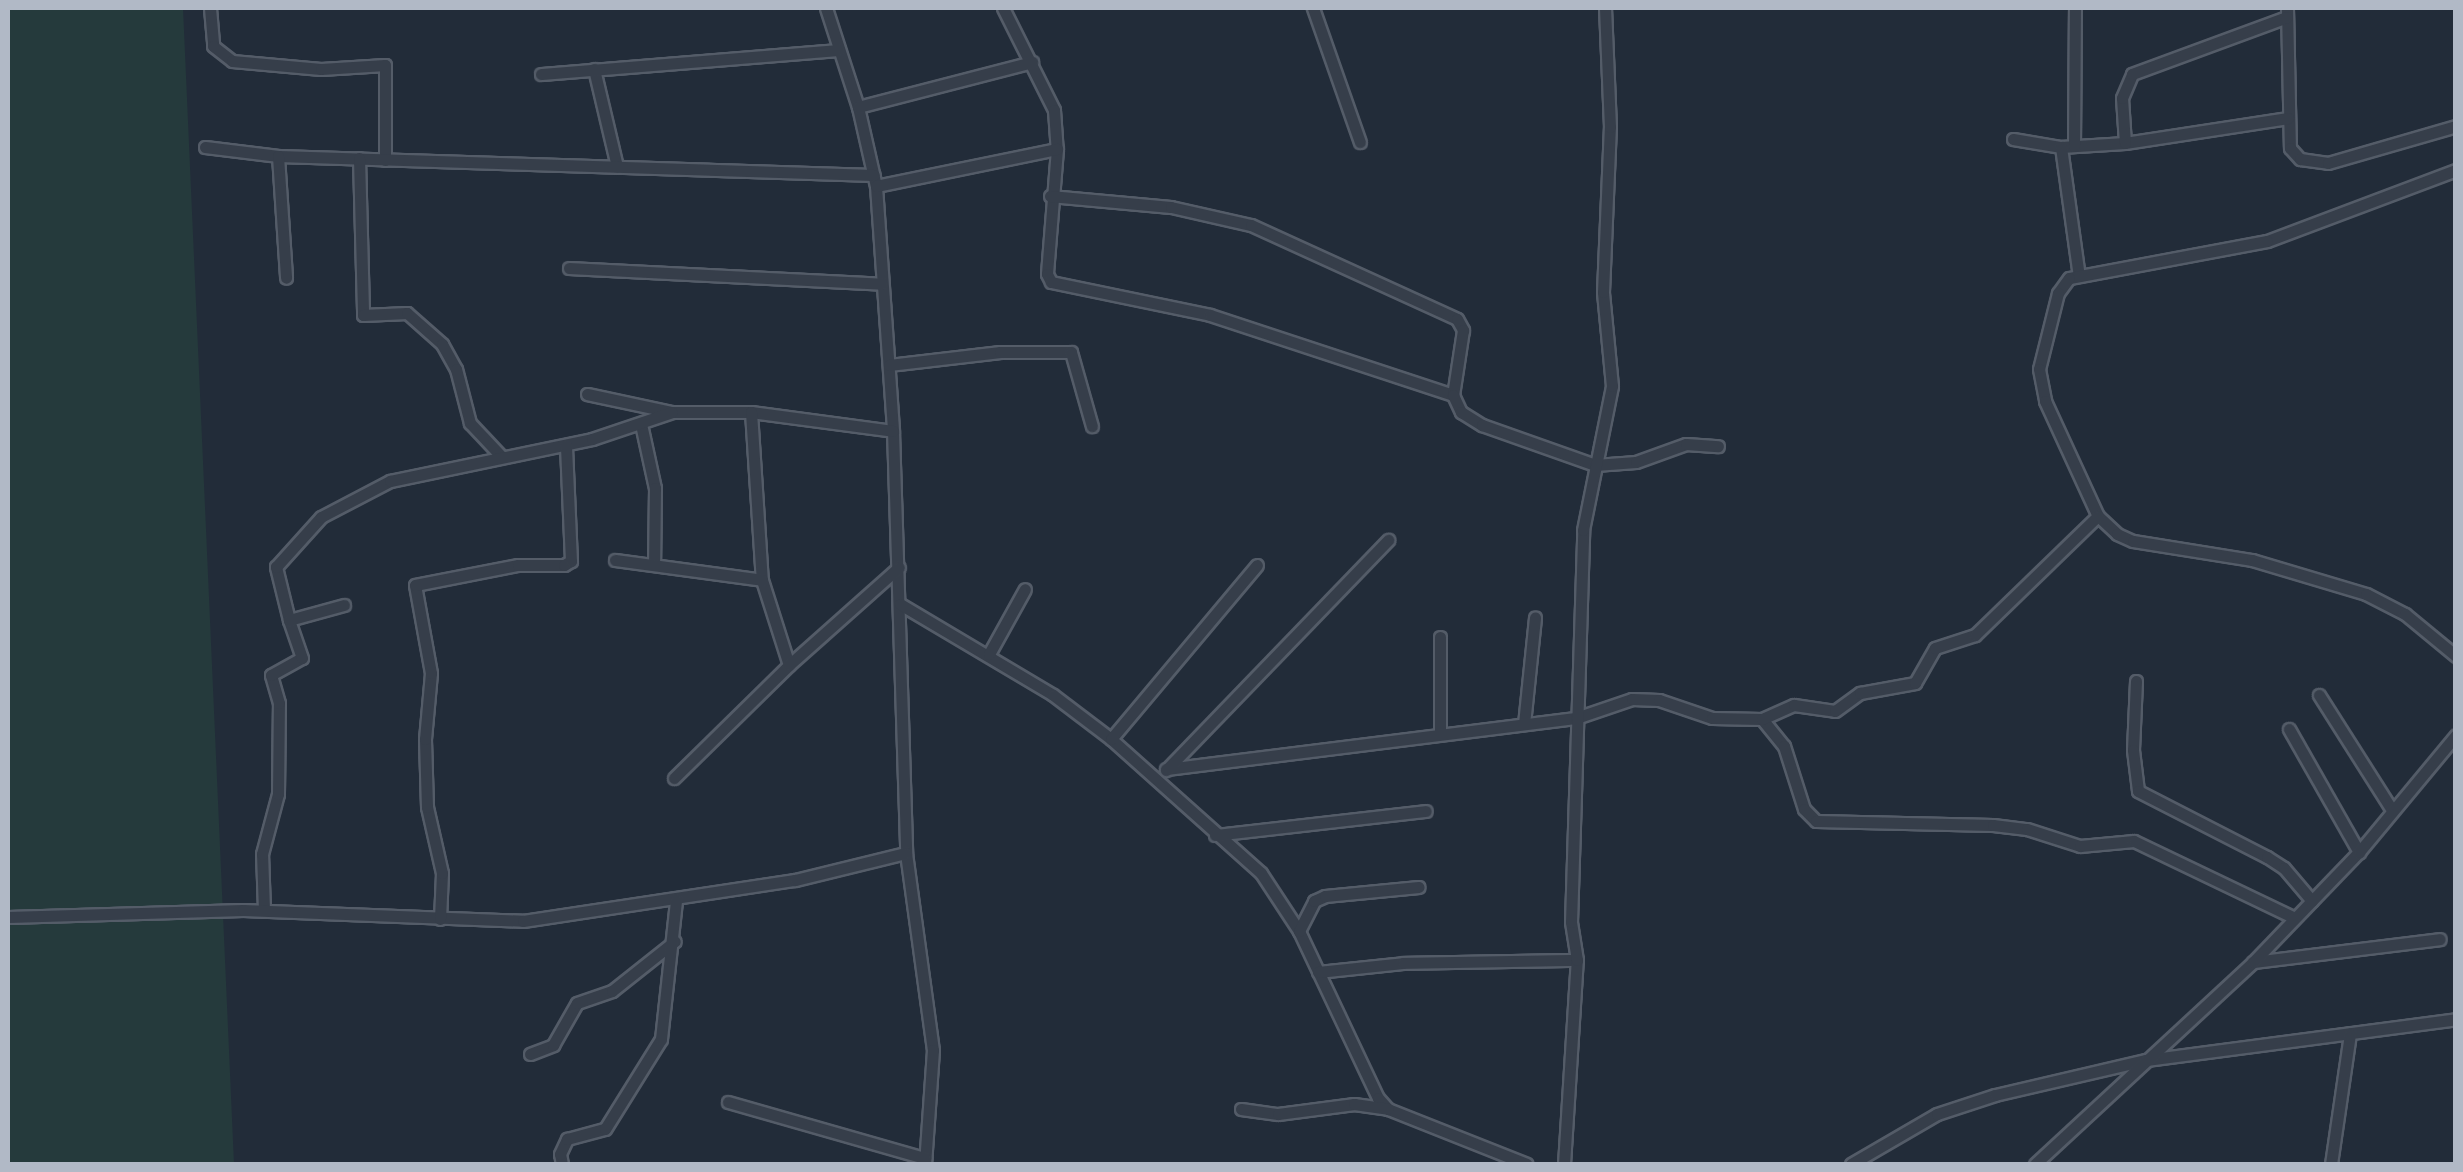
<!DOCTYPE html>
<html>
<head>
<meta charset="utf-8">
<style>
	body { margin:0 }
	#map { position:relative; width:2463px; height:1172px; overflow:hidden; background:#222c39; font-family:"Public Sans",sans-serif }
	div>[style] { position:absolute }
	.green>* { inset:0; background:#253a3c }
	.roads { filter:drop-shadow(2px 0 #545c68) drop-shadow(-2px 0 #545c68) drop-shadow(0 2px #545c68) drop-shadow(0 -2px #545c68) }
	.minor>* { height:11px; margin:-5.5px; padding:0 5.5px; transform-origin:5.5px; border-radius:5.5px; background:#363e4a }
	span { translate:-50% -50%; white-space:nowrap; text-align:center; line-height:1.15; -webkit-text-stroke:8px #1b232e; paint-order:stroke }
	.frame { position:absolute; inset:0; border:10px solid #b1b9c6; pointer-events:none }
</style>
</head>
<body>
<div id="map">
	<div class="green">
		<i style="clip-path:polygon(8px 8px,183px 8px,234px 1164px,8px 1164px)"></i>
	</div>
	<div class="roads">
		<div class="minor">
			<i style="left:210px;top:8px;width:38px;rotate:85deg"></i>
			<i style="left:213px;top:46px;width:24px;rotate:38deg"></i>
			<i style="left:232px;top:61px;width:89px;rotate:5.1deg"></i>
			<i style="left:321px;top:69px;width:64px;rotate:-3.6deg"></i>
			<i style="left:385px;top:65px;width:95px;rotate:90deg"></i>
			<i style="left:826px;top:8px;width:104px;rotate:72.1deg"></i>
			<i style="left:858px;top:107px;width:81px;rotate:77.2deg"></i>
			<i style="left:876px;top:186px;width:246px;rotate:86deg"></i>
			<i style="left:893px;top:431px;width:422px;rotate:88.2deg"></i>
			<i style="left:906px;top:853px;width:199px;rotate:82.2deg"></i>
			<i style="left:933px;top:1050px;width:114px;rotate:94deg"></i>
			<i style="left:1003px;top:8px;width:114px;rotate:63.4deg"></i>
			<i style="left:1054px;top:110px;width:39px;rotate:86deg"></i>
			<i style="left:1057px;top:149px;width:125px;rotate:94.6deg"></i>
			<i style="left:1047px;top:274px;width:9px;rotate:63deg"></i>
			<i style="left:1051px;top:282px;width:162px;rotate:11.7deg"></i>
			<i style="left:1210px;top:315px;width:256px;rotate:18.2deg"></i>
			<i style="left:1313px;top:8px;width:142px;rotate:70.7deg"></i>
			<i style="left:2287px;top:8px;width:140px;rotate:88.8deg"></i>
			<i style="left:2290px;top:148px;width:15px;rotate:48deg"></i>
			<i style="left:2300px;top:159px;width:28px;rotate:8deg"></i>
			<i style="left:2328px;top:163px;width:133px;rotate:-16.1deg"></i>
			<i style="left:594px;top:69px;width:100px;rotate:76.7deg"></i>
			<i style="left:541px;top:74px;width:299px;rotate:-4.6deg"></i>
			<i style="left:858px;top:107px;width:180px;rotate:-14.5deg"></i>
			<i style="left:2013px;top:139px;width:49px;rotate:9.5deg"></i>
			<i style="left:2061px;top:147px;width:64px;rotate:-3.6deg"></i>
			<i style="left:2125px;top:143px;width:165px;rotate:-8.7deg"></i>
			<i style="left:2125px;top:143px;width:45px;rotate:-93.8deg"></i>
			<i style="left:2122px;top:98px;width:26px;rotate:-67deg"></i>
			<i style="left:2132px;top:74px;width:165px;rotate:-20.2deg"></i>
			<i style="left:2074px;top:146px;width:138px;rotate:-89.6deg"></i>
			<i style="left:205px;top:147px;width:74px;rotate:7deg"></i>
			<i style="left:278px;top:156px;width:596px;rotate:1.83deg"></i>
			<i style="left:2061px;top:147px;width:130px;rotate:82.1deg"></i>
			<i style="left:278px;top:156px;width:122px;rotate:86.2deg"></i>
			<i style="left:359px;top:158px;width:157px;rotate:88.5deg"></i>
			<i style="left:363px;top:315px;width:44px;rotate:-2.6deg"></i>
			<i style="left:407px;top:313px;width:47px;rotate:41.5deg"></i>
			<i style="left:442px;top:344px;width:29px;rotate:61deg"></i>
			<i style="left:456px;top:369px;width:56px;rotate:75.5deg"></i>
			<i style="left:470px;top:423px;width:45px;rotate:46.8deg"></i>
			<i style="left:2456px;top:170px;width:202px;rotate:159.4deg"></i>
			<i style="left:2267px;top:241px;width:201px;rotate:169.4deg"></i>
			<i style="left:2069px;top:278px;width:19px;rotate:126deg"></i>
			<i style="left:2058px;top:293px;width:78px;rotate:104deg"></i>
			<i style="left:2039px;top:369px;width:33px;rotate:79deg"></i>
			<i style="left:2045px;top:401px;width:127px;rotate:65.3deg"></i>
			<i style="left:2098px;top:516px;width:26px;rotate:43deg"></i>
			<i style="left:2117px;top:534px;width:17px;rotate:24deg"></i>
			<i style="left:2133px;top:541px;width:121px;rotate:9.1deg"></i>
			<i style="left:2252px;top:560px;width:119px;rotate:16.6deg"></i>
			<i style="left:2366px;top:594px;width:44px;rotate:27.1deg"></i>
			<i style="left:2405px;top:614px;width:66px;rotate:39.5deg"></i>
			<i style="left:876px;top:186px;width:185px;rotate:-11.6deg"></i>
			<i style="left:1050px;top:196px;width:121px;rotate:5.2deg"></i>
			<i style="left:1171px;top:207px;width:82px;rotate:12.7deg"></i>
			<i style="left:1251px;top:225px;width:226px;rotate:24.5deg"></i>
			<i style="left:1457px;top:319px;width:13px;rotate:61deg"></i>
			<i style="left:1463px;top:330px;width:66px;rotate:98.7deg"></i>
			<i style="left:1453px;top:395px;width:19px;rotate:65deg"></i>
			<i style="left:1461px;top:412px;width:25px;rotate:32deg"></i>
			<i style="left:1482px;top:425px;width:120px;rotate:19.5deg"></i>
			<i style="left:1595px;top:465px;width:41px;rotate:-4.2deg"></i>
			<i style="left:1636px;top:462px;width:53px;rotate:-19.8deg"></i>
			<i style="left:1686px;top:444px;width:32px;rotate:4deg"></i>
			<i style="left:569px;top:268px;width:313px;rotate:2.9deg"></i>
			<i style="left:889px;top:365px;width:112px;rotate:-6.7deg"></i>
			<i style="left:1000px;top:352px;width:71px"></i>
			<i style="left:1071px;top:352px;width:77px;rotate:74.2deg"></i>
			<i style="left:587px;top:394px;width:87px;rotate:12deg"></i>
			<i style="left:672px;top:412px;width:79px"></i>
			<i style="left:751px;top:412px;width:143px;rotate:7.6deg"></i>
			<i style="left:751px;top:412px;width:168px;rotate:86.3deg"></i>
			<i style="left:762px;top:580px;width:89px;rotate:72.4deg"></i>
			<i style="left:641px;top:424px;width:66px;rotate:77.7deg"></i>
			<i style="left:655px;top:488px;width:77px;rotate:90.7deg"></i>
			<i style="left:615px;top:560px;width:148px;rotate:7.7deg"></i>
			<i style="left:900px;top:604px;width:178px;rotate:30.7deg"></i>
			<i style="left:1053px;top:695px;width:73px;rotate:37.2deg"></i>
			<i style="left:1111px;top:739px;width:201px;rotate:41.8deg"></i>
			<i style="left:1261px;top:873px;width:69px;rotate:56.8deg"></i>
			<i style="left:1299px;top:931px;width:185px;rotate:64.7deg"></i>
			<i style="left:1378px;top:1098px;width:15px;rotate:48deg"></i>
			<i style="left:1388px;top:1109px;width:149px;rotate:21.6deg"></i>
			<i style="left:289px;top:620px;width:55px;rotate:-103.8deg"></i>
			<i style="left:276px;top:567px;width:67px;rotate:-48deg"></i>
			<i style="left:321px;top:517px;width:78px;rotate:-27.6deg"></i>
			<i style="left:390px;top:481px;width:206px;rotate:-11.7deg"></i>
			<i style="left:592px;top:439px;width:84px;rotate:-18.6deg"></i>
			<i style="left:989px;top:654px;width:74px;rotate:-61deg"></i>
			<i style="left:2136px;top:681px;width:69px;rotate:92.5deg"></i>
			<i style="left:2133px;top:750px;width:41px;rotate:83deg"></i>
			<i style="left:2138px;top:791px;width:145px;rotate:27.1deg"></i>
			<i style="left:2267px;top:857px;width:20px;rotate:33deg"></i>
			<i style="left:2284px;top:868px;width:43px;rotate:49.7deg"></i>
			<i style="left:2319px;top:695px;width:136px;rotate:57.6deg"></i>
			<i style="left:1762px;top:719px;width:35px;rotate:51deg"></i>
			<i style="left:1784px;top:746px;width:66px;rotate:72.4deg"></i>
			<i style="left:1804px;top:809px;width:17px;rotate:45deg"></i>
			<i style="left:1816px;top:821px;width:177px;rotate:1.3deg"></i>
			<i style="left:1993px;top:825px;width:34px;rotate:7deg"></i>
			<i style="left:2027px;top:829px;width:56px;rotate:17.8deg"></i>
			<i style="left:2080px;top:846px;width:54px;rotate:-5.3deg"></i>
			<i style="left:2134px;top:841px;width:178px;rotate:25.6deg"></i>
			<i style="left:1524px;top:724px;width:107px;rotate:-84.1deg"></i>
			<i style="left:2289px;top:729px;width:142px;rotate:60.4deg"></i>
			<i style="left:1440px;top:734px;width:97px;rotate:-90deg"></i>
			<i style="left:1111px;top:739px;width:227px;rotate:-50deg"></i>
			<i style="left:1166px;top:769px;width:413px;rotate:-7.1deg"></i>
			<i style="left:1576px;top:718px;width:59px;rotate:-18.7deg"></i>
			<i style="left:1632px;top:699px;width:27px;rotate:2deg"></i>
			<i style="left:1659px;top:700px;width:56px;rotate:18.8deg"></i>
			<i style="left:1712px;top:718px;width:50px;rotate:1.1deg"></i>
			<i style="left:1762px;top:719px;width:35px;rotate:-24deg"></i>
			<i style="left:1794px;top:705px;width:41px;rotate:8.3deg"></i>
			<i style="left:1835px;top:711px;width:31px;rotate:-36deg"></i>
			<i style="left:1860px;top:693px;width:56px;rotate:-10.3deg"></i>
			<i style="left:1915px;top:683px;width:40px;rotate:-60.3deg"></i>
			<i style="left:1935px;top:648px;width:42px;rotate:-18deg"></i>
			<i style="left:1975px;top:635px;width:171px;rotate:-44.1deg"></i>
			<i style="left:1166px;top:770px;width:320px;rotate:-46deg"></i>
			<i style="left:674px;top:778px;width:161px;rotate:-44.5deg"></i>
			<i style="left:789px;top:665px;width:147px;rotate:-41.7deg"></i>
			<i style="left:1215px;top:835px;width:212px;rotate:-6.5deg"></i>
			<i style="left:264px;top:910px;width:56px;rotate:-92deg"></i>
			<i style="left:262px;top:854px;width:62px;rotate:-75.1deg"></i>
			<i style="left:278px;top:794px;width:91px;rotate:-89.4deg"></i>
			<i style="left:279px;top:703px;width:29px;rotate:-106deg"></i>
			<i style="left:271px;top:675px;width:35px;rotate:-29deg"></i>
			<i style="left:302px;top:658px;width:40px;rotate:-108.9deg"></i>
			<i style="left:289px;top:620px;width:57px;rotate:-15.3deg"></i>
			<i style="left:8px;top:917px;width:235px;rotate:-1.7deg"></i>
			<i style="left:243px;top:910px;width:280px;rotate:2.2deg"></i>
			<i style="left:523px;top:921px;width:275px;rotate:-8.6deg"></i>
			<i style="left:795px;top:880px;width:114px;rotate:-13.7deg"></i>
			<i style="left:440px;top:919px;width:46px;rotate:-87.5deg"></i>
			<i style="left:442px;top:873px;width:68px;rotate:-102.8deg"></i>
			<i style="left:427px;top:807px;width:68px;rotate:-91.7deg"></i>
			<i style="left:425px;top:739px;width:66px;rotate:-84.8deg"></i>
			<i style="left:431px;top:673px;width:89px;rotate:-100.3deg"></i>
			<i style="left:415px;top:585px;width:105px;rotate:-11deg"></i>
			<i style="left:518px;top:565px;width:46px"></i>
			<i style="left:564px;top:565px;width:8px;rotate:-30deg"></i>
			<i style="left:571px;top:561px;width:116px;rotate:-92.5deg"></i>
			<i style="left:1299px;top:931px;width:34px;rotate:-63deg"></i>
			<i style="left:1314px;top:901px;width:12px;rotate:-24deg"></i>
			<i style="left:1325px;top:896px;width:94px;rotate:-5.5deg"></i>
			<i style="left:2253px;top:962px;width:188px;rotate:-7deg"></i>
			<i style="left:1318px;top:972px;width:85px;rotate:-6deg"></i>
			<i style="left:1403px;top:963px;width:174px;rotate:-1deg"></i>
			<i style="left:530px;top:1054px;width:25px;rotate:-21deg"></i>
			<i style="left:553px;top:1045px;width:48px;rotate:-60.3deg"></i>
			<i style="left:577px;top:1003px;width:37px;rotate:-19deg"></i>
			<i style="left:612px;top:991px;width:80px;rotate:-38.4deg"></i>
			<i style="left:728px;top:1102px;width:205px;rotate:15.9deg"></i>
			<i style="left:1241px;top:1109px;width:37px;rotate:8deg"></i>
			<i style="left:1278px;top:1114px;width:77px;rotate:-7.5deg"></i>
			<i style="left:1354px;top:1104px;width:34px;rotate:8deg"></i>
			<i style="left:562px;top:1164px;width:10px;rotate:-101deg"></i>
			<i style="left:560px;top:1154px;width:17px;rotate:-65deg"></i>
			<i style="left:567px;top:1139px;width:39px;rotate:-15deg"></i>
			<i style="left:605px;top:1129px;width:106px;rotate:-58.1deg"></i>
			<i style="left:661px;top:1039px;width:140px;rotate:-83.8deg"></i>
			<i style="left:1564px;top:1164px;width:204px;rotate:-86.4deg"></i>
			<i style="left:1577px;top:960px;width:38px;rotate:-99deg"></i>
			<i style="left:1571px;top:922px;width:392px;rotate:-88.2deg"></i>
			<i style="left:1583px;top:530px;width:147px;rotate:-78.6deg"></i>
			<i style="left:1612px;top:386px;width:94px;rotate:-95.5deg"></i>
			<i style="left:1603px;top:292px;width:165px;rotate:-87.6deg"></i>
			<i style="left:1610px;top:127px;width:119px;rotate:-92.4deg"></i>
			<i style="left:1851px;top:1164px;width:99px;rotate:-30.2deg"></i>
			<i style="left:1937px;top:1114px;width:61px;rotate:-18.1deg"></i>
			<i style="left:1995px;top:1095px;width:155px;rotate:-13.1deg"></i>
			<i style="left:2146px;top:1060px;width:313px;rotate:-7.5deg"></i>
			<i style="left:2035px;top:1164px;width:297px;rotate:-42.8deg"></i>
			<i style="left:2253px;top:962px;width:153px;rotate:-46.1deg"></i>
			<i style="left:2359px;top:852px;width:152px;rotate:-50.3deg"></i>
			<i style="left:2331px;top:1164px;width:132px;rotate:-81.7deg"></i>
		</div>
	</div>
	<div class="frame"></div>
</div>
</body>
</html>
